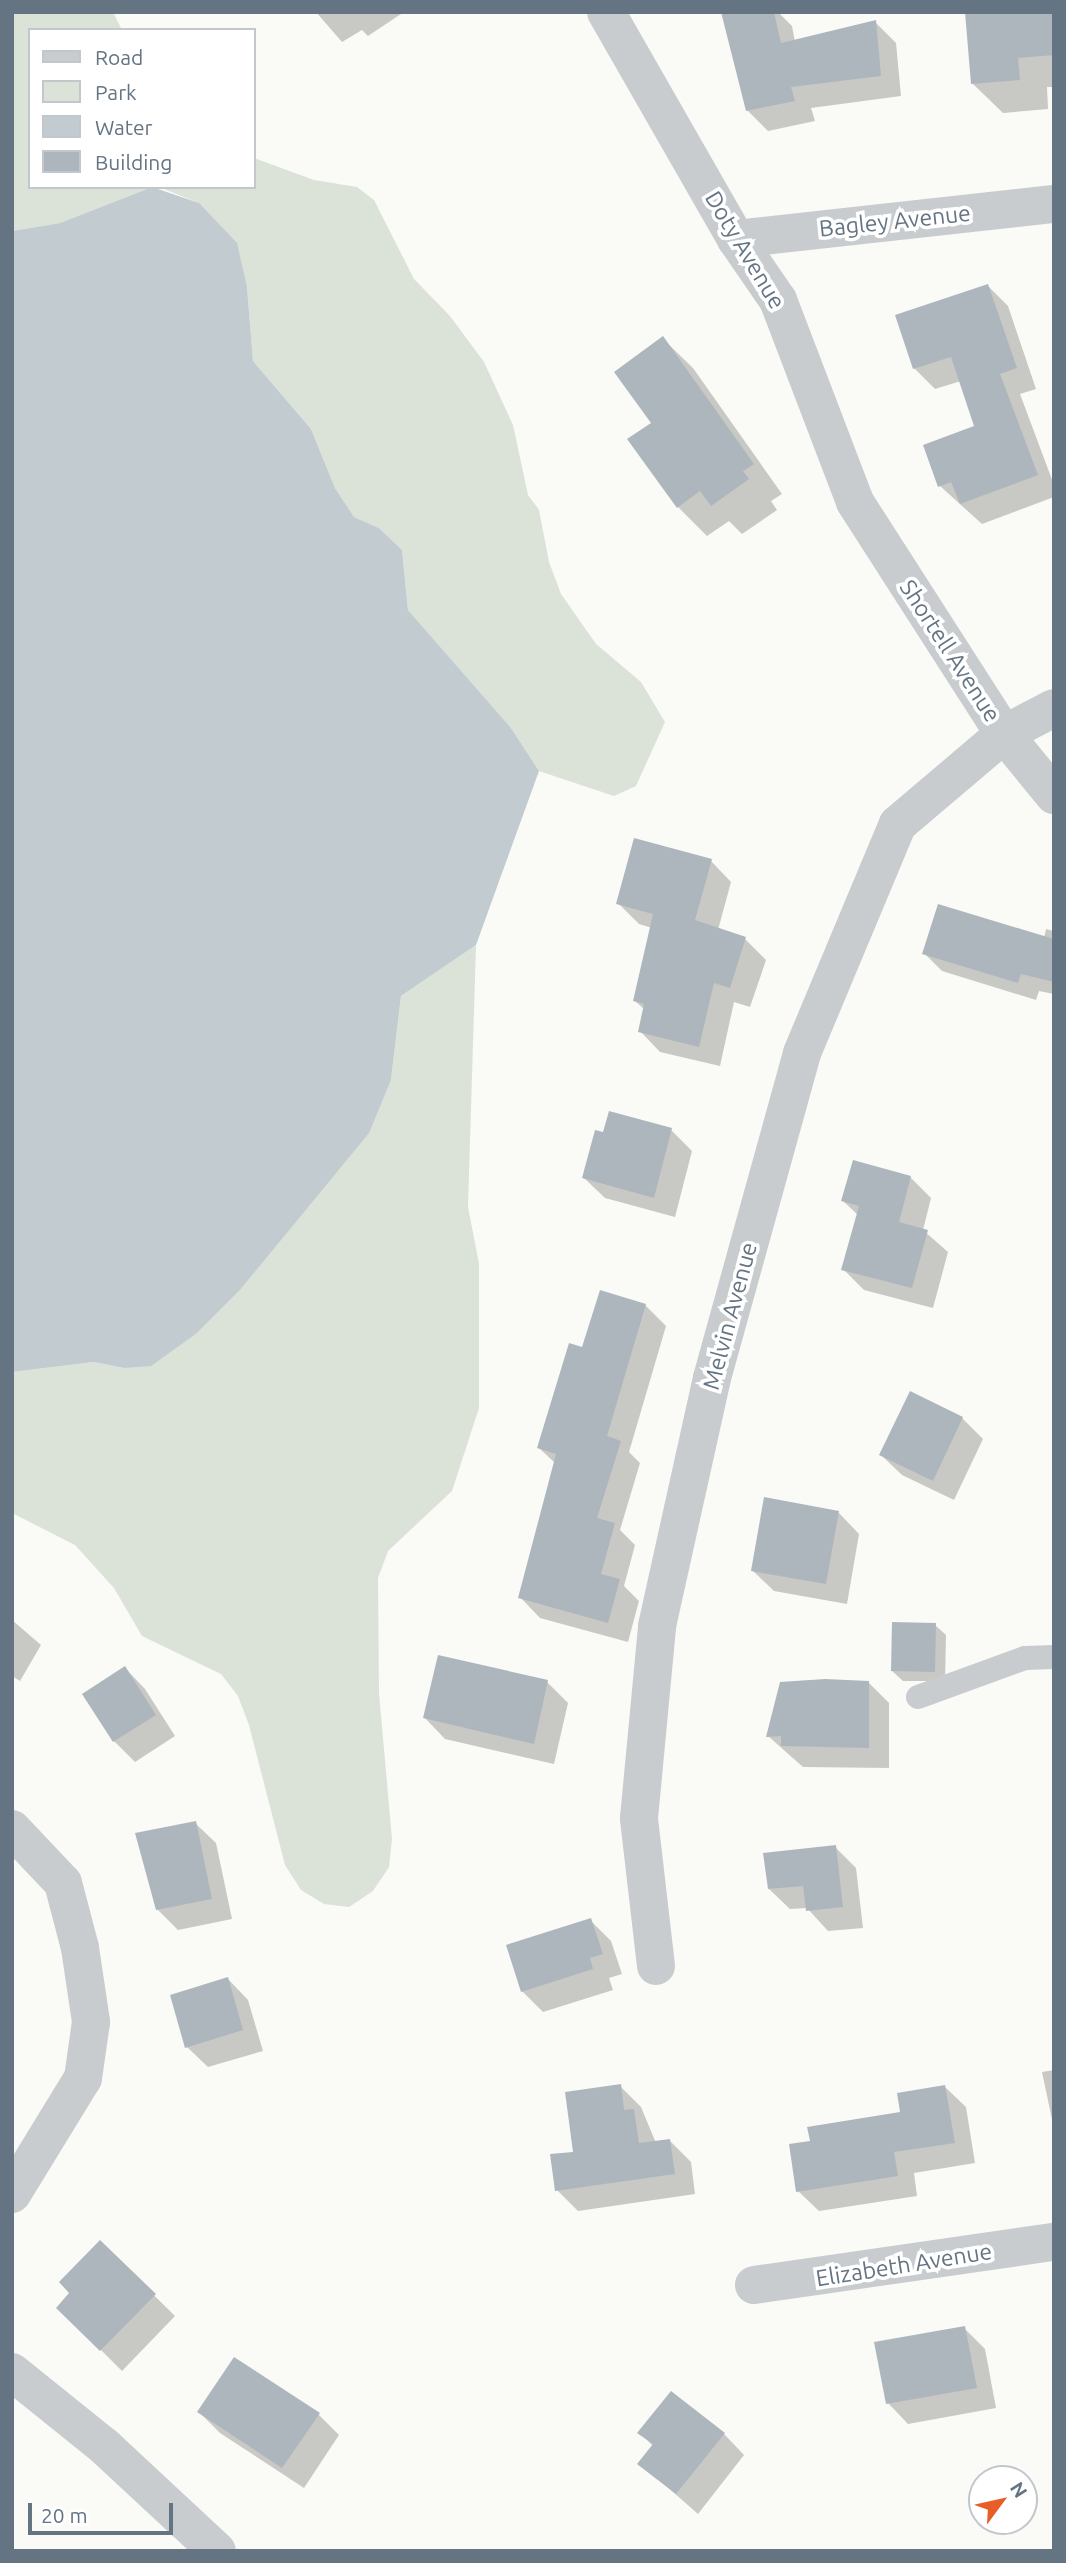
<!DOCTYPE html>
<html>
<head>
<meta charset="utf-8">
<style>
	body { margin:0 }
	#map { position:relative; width:1066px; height:2563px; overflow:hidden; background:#fafaf7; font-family:Ubuntu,sans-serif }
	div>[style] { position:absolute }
	.green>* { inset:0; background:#dbe2d8 }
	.water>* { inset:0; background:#c2cbd0 }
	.shadow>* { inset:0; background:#0003 }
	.building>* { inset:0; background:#aeb6bd }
	.lane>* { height:24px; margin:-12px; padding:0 12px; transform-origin:12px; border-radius:12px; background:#c8cccf }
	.street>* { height:38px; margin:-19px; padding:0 19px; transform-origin:19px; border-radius:19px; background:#c8cccf }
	span { translate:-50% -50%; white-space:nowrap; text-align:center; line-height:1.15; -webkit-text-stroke:7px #fff; paint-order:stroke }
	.street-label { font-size:23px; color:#647483 }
	.frame { position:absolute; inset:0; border:14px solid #647483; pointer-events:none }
	.legend { position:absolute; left:28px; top:28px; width:228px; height:161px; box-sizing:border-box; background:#fff; border:2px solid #c1c7cd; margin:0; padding:9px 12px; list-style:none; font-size:21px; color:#647483 }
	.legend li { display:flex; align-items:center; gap:14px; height:35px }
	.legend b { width:35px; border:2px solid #c1c7cd }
	.north { position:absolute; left:968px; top:2465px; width:70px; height:70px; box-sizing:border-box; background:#fff; border:2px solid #c1c7cd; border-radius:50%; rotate:57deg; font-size:19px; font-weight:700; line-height:28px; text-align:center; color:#647483 }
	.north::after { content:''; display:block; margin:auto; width:24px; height:32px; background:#e85e29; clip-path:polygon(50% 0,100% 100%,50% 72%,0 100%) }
	.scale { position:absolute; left:28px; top:2503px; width:145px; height:32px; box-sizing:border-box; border:4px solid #647483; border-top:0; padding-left:9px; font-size:21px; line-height:24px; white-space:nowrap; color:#647483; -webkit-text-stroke:5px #fff; paint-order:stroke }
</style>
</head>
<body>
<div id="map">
	<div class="green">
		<i style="clip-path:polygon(12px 12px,113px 12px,122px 30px,30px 30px,30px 187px,152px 187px,60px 223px,12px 231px)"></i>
		<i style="clip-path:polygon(254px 158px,314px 180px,357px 187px,374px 200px,414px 279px,450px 316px,484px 362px,513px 425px,528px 495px,539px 510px,549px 562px,561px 594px,596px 644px,641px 682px,665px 722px,636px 786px,614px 796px,539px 771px,511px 728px,408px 610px,402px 550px,379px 528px,354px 517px,335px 488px,311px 429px,253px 361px,247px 287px,199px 203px,159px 187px,254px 187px)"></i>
		<i style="clip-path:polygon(476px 945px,468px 1207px,479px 1264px,479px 1408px,452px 1491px,388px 1551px,378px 1578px,379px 1693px,392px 1839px,389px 1867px,373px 1891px,349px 1907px,324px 1904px,301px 1890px,285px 1865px,249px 1725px,238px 1696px,221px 1674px,142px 1636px,114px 1588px,75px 1545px,12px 1513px,12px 1372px,94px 1362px,124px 1368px,197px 1333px,240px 1290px,368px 1133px,391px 1080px,401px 996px)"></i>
	</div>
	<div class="water">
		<i style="clip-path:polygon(152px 187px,199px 203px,237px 243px,247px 287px,253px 361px,311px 429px,335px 488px,354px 517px,379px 528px,402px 550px,408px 610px,511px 728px,539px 771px,476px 945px,401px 996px,391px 1080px,369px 1133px,240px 1290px,197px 1333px,151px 1366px,124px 1368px,94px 1362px,12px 1372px,12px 231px,60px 223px)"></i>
	</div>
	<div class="shadow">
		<i style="clip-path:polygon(316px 12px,404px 12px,368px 36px,362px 30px,342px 42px)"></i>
		<i style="clip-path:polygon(742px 12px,778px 12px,792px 26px,795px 42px,875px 22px,896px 43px,901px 96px,811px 108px,815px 121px,768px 131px,747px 110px)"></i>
		<i style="clip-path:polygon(1054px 12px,1054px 87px,1047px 87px,1048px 109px,1003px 113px,973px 84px)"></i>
		<i style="clip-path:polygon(988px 286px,1008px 306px,1036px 389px,1020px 394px,1054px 485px,1054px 497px,982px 524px,940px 486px,976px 427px,961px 381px,935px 389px,914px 368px)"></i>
		<i style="clip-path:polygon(663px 339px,693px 368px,782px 494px,771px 501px,777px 510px,742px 534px,729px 521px,707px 536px,678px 507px)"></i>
		<i style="clip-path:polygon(711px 861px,731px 882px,718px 930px,745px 939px,766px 960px,750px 1007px,734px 1002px,720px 1066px,660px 1052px,640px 1031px,645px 1010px,635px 1001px,652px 928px,639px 924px,618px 903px)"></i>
		<i style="clip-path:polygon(1046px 929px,1054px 931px,1054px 994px,1039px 991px,1036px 1000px,942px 971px,924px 953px,1044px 938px)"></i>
		<i style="clip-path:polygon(671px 1130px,692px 1151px,675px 1217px,605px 1198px,584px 1178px,604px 1134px)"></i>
		<i style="clip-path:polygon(910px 1177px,931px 1198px,923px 1230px,948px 1252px,933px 1308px,864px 1290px,843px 1269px,858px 1215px,843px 1201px)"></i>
		<i style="clip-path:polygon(645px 1305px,666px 1326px,629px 1452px,640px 1463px,620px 1530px,635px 1545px,624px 1586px,639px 1601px,628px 1642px,540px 1618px,520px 1597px,555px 1463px,539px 1448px,583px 1350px)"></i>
		<i style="clip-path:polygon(962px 1418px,983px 1439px,954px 1500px,902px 1475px,881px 1455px)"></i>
		<i style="clip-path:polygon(839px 1513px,859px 1534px,847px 1604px,774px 1591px,753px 1571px)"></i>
		<i style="clip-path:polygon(12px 1620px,41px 1645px,20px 1681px,12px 1676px)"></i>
		<i style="clip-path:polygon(935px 1625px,946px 1635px,945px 1681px,903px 1681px,892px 1671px)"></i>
		<i style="clip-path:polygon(125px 1668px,145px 1689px,175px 1736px,135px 1762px,114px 1741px)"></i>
		<i style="clip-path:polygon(547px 1682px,568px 1703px,554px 1764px,445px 1739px,425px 1718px)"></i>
		<i style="clip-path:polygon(868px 1682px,889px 1703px,889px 1768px,803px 1767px,768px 1736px)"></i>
		<i style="clip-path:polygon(195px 1823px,216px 1843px,232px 1919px,178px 1930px,157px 1909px,137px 1834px)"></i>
		<i style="clip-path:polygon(835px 1847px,856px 1868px,863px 1928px,828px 1931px,807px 1908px,790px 1909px,769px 1889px)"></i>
		<i style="clip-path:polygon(590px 1920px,611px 1941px,622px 1974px,609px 1978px,613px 1990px,543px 2012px,522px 1991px)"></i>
		<i style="clip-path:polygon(228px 1979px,248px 2000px,263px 2051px,208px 2067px,187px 2047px)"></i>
		<i style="clip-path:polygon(1054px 2070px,1054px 2129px,1042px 2072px)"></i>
		<i style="clip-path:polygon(620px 2086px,641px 2107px,656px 2143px,670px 2141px,691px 2162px,695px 2194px,578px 2211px,557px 2190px,575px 2153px)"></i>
		<i style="clip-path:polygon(945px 2087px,966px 2107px,975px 2163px,914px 2173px,917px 2196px,819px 2211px,798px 2191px,812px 2142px,902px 2113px)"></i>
		<i style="clip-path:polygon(100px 2242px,175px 2316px,122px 2371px,58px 2307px,72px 2293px)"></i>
		<i style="clip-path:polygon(964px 2328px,985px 2349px,996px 2408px,908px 2424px,888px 2403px)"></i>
		<i style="clip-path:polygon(199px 2412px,318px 2414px,339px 2435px,304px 2488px,220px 2433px)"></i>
		<i style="clip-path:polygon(640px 2433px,724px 2434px,744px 2455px,698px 2514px,640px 2463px,653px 2446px)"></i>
	</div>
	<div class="building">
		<i style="clip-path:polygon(721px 12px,774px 12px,781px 43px,876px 20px,881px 76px,791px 87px,795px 101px,746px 111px)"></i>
		<i style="clip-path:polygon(965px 12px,1054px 12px,1054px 55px,1018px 58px,1020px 80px,971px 84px)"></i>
		<i style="clip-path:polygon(988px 284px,1017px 368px,1000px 374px,1038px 475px,960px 504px,951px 482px,938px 487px,923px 445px,974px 426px,951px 357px,913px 369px,895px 315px)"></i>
		<i style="clip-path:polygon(663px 336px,754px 464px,743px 471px,749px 479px,711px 506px,700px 491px,677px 508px,627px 439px,651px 423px,614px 372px)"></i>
		<i style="clip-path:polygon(634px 838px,712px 859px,695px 920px,746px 937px,730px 988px,714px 983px,699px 1047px,638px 1032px,644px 1004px,633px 1001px,653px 914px,616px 904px)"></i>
		<i style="clip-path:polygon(938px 904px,1054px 939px,1054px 982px,1021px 974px,1018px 983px,922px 954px)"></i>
		<i style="clip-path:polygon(609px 1111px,672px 1128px,654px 1198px,582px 1178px,595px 1130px,603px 1132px)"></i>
		<i style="clip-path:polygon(853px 1160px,911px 1176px,899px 1222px,928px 1230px,912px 1288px,841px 1270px,859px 1206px,841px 1201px)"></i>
		<i style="clip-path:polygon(600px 1290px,646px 1304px,607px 1436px,621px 1441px,597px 1518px,615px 1523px,601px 1574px,620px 1579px,608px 1623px,518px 1598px,556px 1454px,537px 1448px,569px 1343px,582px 1347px)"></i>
		<i style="clip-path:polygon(910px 1391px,963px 1417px,933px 1481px,879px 1455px)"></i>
		<i style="clip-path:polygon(764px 1497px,839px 1511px,826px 1584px,751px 1571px)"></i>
		<i style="clip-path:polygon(892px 1622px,936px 1623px,935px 1672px,891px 1671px)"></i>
		<i style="clip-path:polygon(438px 1655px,548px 1680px,534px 1744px,423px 1718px)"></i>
		<i style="clip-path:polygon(125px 1666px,156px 1715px,113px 1742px,82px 1694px)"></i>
		<i style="clip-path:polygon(825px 1679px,869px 1681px,869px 1748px,781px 1746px,781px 1736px,766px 1737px,780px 1682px)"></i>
		<i style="clip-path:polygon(196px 1821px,212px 1899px,156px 1910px,135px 1833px)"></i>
		<i style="clip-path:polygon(836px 1845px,843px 1907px,806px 1911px,803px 1886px,768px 1889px,763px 1853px)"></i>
		<i style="clip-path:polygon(591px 1918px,603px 1954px,590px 1958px,593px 1969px,521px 1992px,506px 1945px)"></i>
		<i style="clip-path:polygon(228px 1977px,243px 2030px,185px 2048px,170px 1995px)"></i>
		<i style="clip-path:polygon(621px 2084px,624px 2110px,634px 2109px,639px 2143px,670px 2139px,675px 2174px,555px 2191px,550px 2154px,573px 2152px,565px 2092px)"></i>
		<i style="clip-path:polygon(945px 2085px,955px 2143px,894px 2152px,898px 2176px,796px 2192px,789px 2144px,810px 2141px,807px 2127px,900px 2112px,897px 2093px)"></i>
		<i style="clip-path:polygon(100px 2240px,156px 2294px,100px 2351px,56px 2308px,69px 2293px,59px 2282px)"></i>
		<i style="clip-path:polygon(965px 2326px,977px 2388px,886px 2404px,874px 2342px)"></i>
		<i style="clip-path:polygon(234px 2357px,320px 2413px,282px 2468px,197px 2412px)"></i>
		<i style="clip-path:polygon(671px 2391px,725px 2433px,676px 2494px,637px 2464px,653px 2444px,637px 2433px)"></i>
	</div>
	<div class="lane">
		<i style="left:918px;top:1697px;width:114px;rotate:-20deg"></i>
		<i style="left:1025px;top:1658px;width:29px;rotate:-2deg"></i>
	</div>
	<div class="street">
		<i style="left:606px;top:12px;width:262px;rotate:60.2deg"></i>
		<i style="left:736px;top:239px;width:74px;rotate:55.5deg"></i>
		<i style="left:778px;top:300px;width:216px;rotate:69.1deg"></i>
		<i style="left:855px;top:502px;width:276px;rotate:57.3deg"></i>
		<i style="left:1004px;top:734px;width:79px;rotate:50.7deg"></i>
		<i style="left:736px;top:239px;width:320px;rotate:-6.3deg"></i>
		<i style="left:12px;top:1829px;width:74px;rotate:46.6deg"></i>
		<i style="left:63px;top:1883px;width:67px;rotate:75.3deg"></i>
		<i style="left:80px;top:1948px;width:75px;rotate:81.5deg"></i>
		<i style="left:91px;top:2022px;width:57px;rotate:98.1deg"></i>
		<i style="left:83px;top:2078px;width:136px;rotate:121.5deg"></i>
		<i style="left:656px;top:1966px;width:149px;rotate:-96.6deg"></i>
		<i style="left:639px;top:1818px;width:193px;rotate:-84.6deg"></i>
		<i style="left:657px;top:1626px;width:254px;rotate:-77.5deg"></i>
		<i style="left:712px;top:1378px;width:337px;rotate:-74.5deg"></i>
		<i style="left:802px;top:1053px;width:248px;rotate:-67.3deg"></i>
		<i style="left:898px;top:824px;width:139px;rotate:-40.3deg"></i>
		<i style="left:1004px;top:734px;width:56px;rotate:-27.5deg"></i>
		<i style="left:754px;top:2285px;width:303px;rotate:-8.2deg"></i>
		<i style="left:12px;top:2372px;width:118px;rotate:38.8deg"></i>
		<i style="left:104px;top:2446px;width:154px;rotate:42.9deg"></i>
	</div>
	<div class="street-label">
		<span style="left:895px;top:221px;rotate:-6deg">Bagley Avenue</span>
		<span style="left:745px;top:250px;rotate:59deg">Doty Avenue</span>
		<span style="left:950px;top:651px;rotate:57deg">Shortell Avenue</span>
		<span style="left:730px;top:1316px;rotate:-75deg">Melvin Avenue</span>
		<span style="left:904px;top:2265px;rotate:-9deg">Elizabeth Avenue</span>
	</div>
	<div class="frame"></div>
	<ul class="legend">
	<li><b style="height:9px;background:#c8cccf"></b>Road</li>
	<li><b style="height:19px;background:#dbe2d8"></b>Park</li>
	<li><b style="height:19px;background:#c2cbd0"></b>Water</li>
	<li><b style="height:19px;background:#aeb6bd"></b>Building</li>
	</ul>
	<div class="north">N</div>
	<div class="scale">20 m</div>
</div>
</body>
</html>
